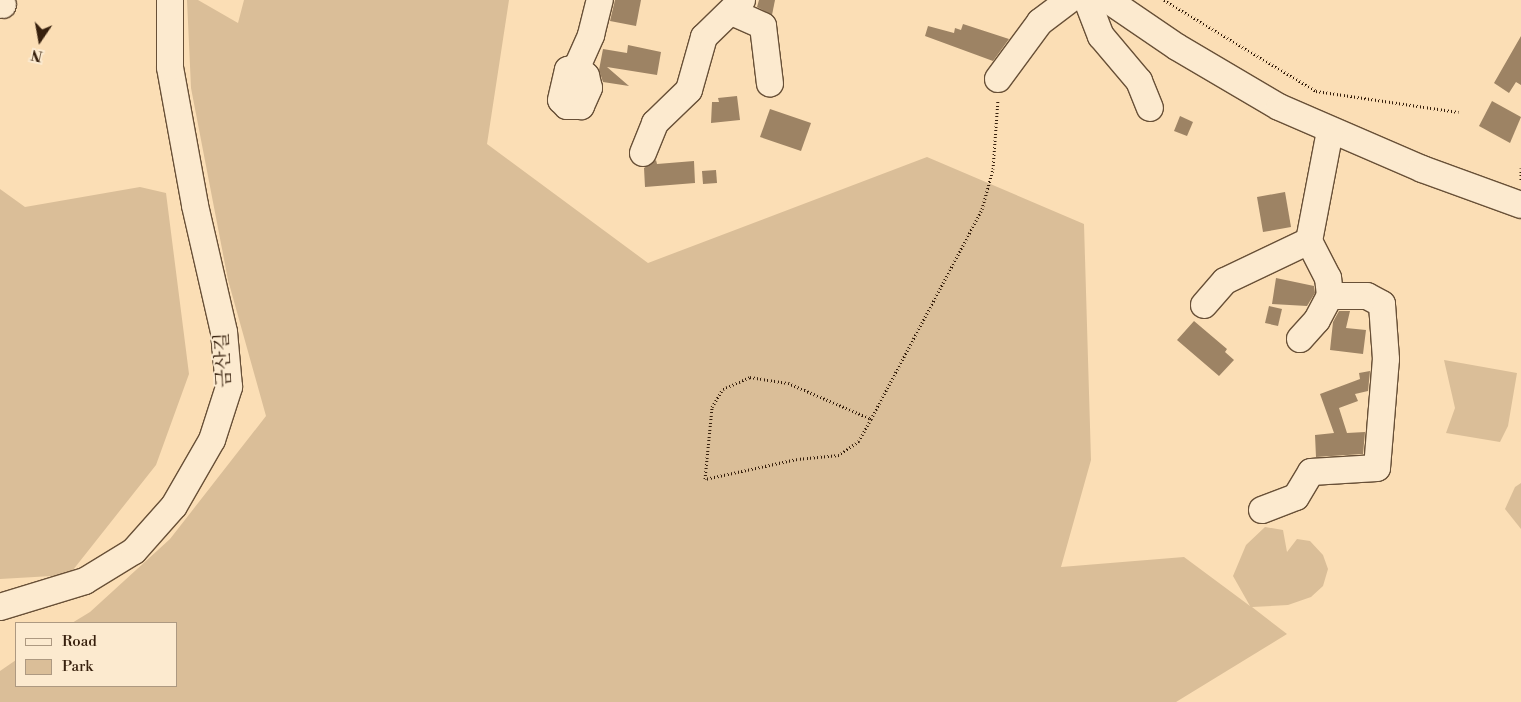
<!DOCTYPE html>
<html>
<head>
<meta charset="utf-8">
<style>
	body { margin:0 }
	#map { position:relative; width:1521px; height:702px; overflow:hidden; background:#fbdeb5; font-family:"Libre Bodoni","Noto Serif KR",serif }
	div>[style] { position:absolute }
	.green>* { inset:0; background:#dabe98 }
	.building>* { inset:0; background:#9d8364 }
	.path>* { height:3px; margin-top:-1.5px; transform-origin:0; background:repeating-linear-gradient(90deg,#37200d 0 1px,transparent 0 3.5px) }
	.roads { filter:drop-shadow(1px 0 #685037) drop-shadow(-1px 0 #685037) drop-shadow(0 1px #685037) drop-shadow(0 -1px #685037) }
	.minor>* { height:26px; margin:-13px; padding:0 13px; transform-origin:13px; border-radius:13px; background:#fceacf }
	span { translate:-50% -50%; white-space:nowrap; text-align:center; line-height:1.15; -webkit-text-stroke:4px #fceacf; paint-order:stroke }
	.street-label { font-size:19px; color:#37200d }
	.legend { position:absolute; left:15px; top:622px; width:162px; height:65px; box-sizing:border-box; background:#fceacf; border:1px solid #ad9981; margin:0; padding:6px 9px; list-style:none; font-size:15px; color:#37200d }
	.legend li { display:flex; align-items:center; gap:10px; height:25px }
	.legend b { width:25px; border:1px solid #ad9981 }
	.north { position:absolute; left:15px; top:15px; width:50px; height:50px; -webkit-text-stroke:4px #fceacf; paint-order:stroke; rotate:192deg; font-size:14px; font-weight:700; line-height:20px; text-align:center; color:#37200d }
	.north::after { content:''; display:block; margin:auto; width:18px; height:22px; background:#37200d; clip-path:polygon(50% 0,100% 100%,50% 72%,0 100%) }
</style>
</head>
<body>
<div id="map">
	<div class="green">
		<i style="clip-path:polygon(187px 0,198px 0,238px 23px,244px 0,509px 0,487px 144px,648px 263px,927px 157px,1084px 224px,1091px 460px,1061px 567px,1184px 557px,1250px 606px,1233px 576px,1246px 545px,1265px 527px,1283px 530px,1287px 552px,1297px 539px,1310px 541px,1323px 555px,1328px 569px,1323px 586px,1311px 597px,1288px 605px,1252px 607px,1287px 634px,1176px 702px,0 702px,0 671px,16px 660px,16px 686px,176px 686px,176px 623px,72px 623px,90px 612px,170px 539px,266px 416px,228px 280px,191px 88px)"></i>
		<i style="clip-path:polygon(140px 187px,166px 193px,189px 374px,156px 465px,69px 575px,0 579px,0 189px,25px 207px)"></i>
		<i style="clip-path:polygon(1444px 360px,1517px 373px,1508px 426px,1500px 442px,1446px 433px,1455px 408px)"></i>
		<i style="clip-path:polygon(1521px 483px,1521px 529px,1505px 509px,1515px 487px)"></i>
	</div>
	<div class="building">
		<i style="clip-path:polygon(615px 0,641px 0,636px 26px,610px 21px)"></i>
		<i style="clip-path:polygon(759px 0,775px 0,772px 15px,757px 7px)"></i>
		<i style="clip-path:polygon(963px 24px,1009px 39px,993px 61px,925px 36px,928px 26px,954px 33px,955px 28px,961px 30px)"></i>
		<i style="clip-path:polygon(1521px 36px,1521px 85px,1516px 82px,1509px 93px,1494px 83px)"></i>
		<i style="clip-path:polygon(628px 45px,661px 52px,657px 75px,607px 67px,629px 86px,603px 82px,599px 70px,603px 49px,627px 53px)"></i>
		<i style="clip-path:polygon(737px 96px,740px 120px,711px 123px,712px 102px,719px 102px,718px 98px)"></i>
		<i style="clip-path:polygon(1492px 101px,1521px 117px,1510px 143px,1479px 126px)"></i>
		<i style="clip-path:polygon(770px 109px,811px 123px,801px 151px,760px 137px)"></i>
		<i style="clip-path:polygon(1180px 116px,1193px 122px,1187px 136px,1174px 131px)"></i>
		<i style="clip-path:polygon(656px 160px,657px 164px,694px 161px,695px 183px,645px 187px,644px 168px)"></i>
		<i style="clip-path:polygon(716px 170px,717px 183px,703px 184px,702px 171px)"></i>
		<i style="clip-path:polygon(1285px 192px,1291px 227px,1263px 232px,1257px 197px)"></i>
		<i style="clip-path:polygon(1276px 278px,1314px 286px,1315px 293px,1307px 306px,1272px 304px)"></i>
		<i style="clip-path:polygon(1269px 306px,1282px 309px,1278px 326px,1265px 323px)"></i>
		<i style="clip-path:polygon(1339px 311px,1350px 311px,1346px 328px,1366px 330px,1363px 354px,1330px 350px,1333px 322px)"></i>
		<i style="clip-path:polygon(1194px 321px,1227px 349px,1225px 352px,1234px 360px,1219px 376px,1177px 340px)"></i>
		<i style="clip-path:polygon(1370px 371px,1368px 391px,1355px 394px,1358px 401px,1339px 408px,1347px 433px,1365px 432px,1363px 454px,1316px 457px,1315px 435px,1334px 433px,1320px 394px,1360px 379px,1359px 373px)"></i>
	</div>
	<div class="path">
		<i style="left:1164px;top:0;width:177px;rotate:30.9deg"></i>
		<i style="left:1316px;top:91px;width:144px;rotate:8.4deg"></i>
		<i style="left:1521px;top:168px;width:13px;rotate:90deg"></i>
		<i style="left:871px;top:419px;width:25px;rotate:119deg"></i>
		<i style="left:859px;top:441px;width:24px;rotate:145deg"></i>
		<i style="left:839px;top:455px;width:42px;rotate:174.6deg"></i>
		<i style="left:797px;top:459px;width:94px;rotate:167.7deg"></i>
		<i style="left:705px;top:479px;width:72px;rotate:-84.4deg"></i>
		<i style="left:712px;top:407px;width:21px;rotate:-59deg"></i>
		<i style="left:723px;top:389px;width:30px;rotate:-24deg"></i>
		<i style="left:750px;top:377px;width:38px;rotate:9deg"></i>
		<i style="left:788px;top:383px;width:90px;rotate:23.4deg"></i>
		<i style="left:871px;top:419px;width:238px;rotate:-62.1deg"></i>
		<i style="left:982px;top:209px;width:41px;rotate:-74.6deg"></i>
		<i style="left:993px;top:169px;width:69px;rotate:-85.9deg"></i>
	</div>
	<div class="roads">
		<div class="minor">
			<i style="left:1087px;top:0;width:39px;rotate:69deg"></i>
			<i style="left:1101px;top:36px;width:59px;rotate:49.8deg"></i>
			<i style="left:1139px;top:81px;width:29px;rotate:68deg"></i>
			<i style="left:1108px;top:0;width:83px;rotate:34.3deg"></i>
			<i style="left:1177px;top:47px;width:118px;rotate:30.5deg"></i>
			<i style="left:1279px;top:107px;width:156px;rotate:23.4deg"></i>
			<i style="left:1422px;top:169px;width:105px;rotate:20deg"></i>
			<i style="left:0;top:4px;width:3px;rotate:18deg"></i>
			<i style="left:732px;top:12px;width:34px;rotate:24deg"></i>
			<i style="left:763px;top:26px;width:58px;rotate:83.1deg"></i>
			<i style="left:577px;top:67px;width:13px;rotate:45deg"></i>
			<i style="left:586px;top:76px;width:12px;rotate:76deg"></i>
			<i style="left:589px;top:88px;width:20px;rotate:114deg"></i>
			<i style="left:581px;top:106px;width:14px;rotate:180deg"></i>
			<i style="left:567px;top:106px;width:8px;rotate:-135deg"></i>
			<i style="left:561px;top:100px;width:31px;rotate:-77deg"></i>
			<i style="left:568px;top:70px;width:9px;rotate:-18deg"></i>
			<i style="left:577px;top:67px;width:35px;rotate:-66deg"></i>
			<i style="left:591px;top:35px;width:36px;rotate:-76deg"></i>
			<i style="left:998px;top:79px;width:71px;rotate:-53.6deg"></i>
			<i style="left:1040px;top:22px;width:36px;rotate:-37deg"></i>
			<i style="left:643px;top:153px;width:32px;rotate:-68deg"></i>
			<i style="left:655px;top:123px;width:47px;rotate:-44.1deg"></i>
			<i style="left:689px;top:90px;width:55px;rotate:-74.2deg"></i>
			<i style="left:704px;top:37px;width:53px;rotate:-44.2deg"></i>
			<i style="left:1204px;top:305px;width:32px;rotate:-49deg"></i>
			<i style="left:1225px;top:281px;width:93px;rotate:-25.5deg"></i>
			<i style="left:1309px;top:241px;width:112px;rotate:-79.2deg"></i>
			<i style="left:1300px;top:339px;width:25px;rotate:-48deg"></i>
			<i style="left:1317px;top:320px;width:27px;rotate:-62deg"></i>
			<i style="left:1330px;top:296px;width:18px;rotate:-96deg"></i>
			<i style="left:1328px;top:278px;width:42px;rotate:-117.2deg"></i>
			<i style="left:1262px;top:510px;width:36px;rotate:-21deg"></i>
			<i style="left:1296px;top:497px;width:29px;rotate:-59deg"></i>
			<i style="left:1311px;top:472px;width:66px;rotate:-3.5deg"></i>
			<i style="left:1377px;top:468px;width:109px;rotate:-85.3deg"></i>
			<i style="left:1386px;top:359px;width:55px;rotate:-94.2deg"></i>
			<i style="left:1382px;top:304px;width:17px;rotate:-152deg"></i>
			<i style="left:1367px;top:296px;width:37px;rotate:180deg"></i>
			<i style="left:0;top:607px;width:89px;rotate:-17deg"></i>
			<i style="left:85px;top:581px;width:57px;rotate:-31.5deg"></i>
			<i style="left:134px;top:551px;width:60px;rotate:-48.4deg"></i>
			<i style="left:174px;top:506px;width:76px;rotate:-60.1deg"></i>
			<i style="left:212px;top:440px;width:56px;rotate:-72.2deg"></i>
			<i style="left:229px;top:387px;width:55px;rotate:-95.2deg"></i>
			<i style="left:224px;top:332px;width:130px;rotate:-102.9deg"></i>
			<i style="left:195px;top:205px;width:140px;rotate:-100.3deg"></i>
			<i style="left:170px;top:67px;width:67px;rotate:-90deg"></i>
		</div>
	</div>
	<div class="street-label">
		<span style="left:224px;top:360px;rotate:-93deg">금산길</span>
	</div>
	<ul class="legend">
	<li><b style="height:6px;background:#fceacf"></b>Road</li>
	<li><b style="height:14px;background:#dabe98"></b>Park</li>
	</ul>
	<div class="north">N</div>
</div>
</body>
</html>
